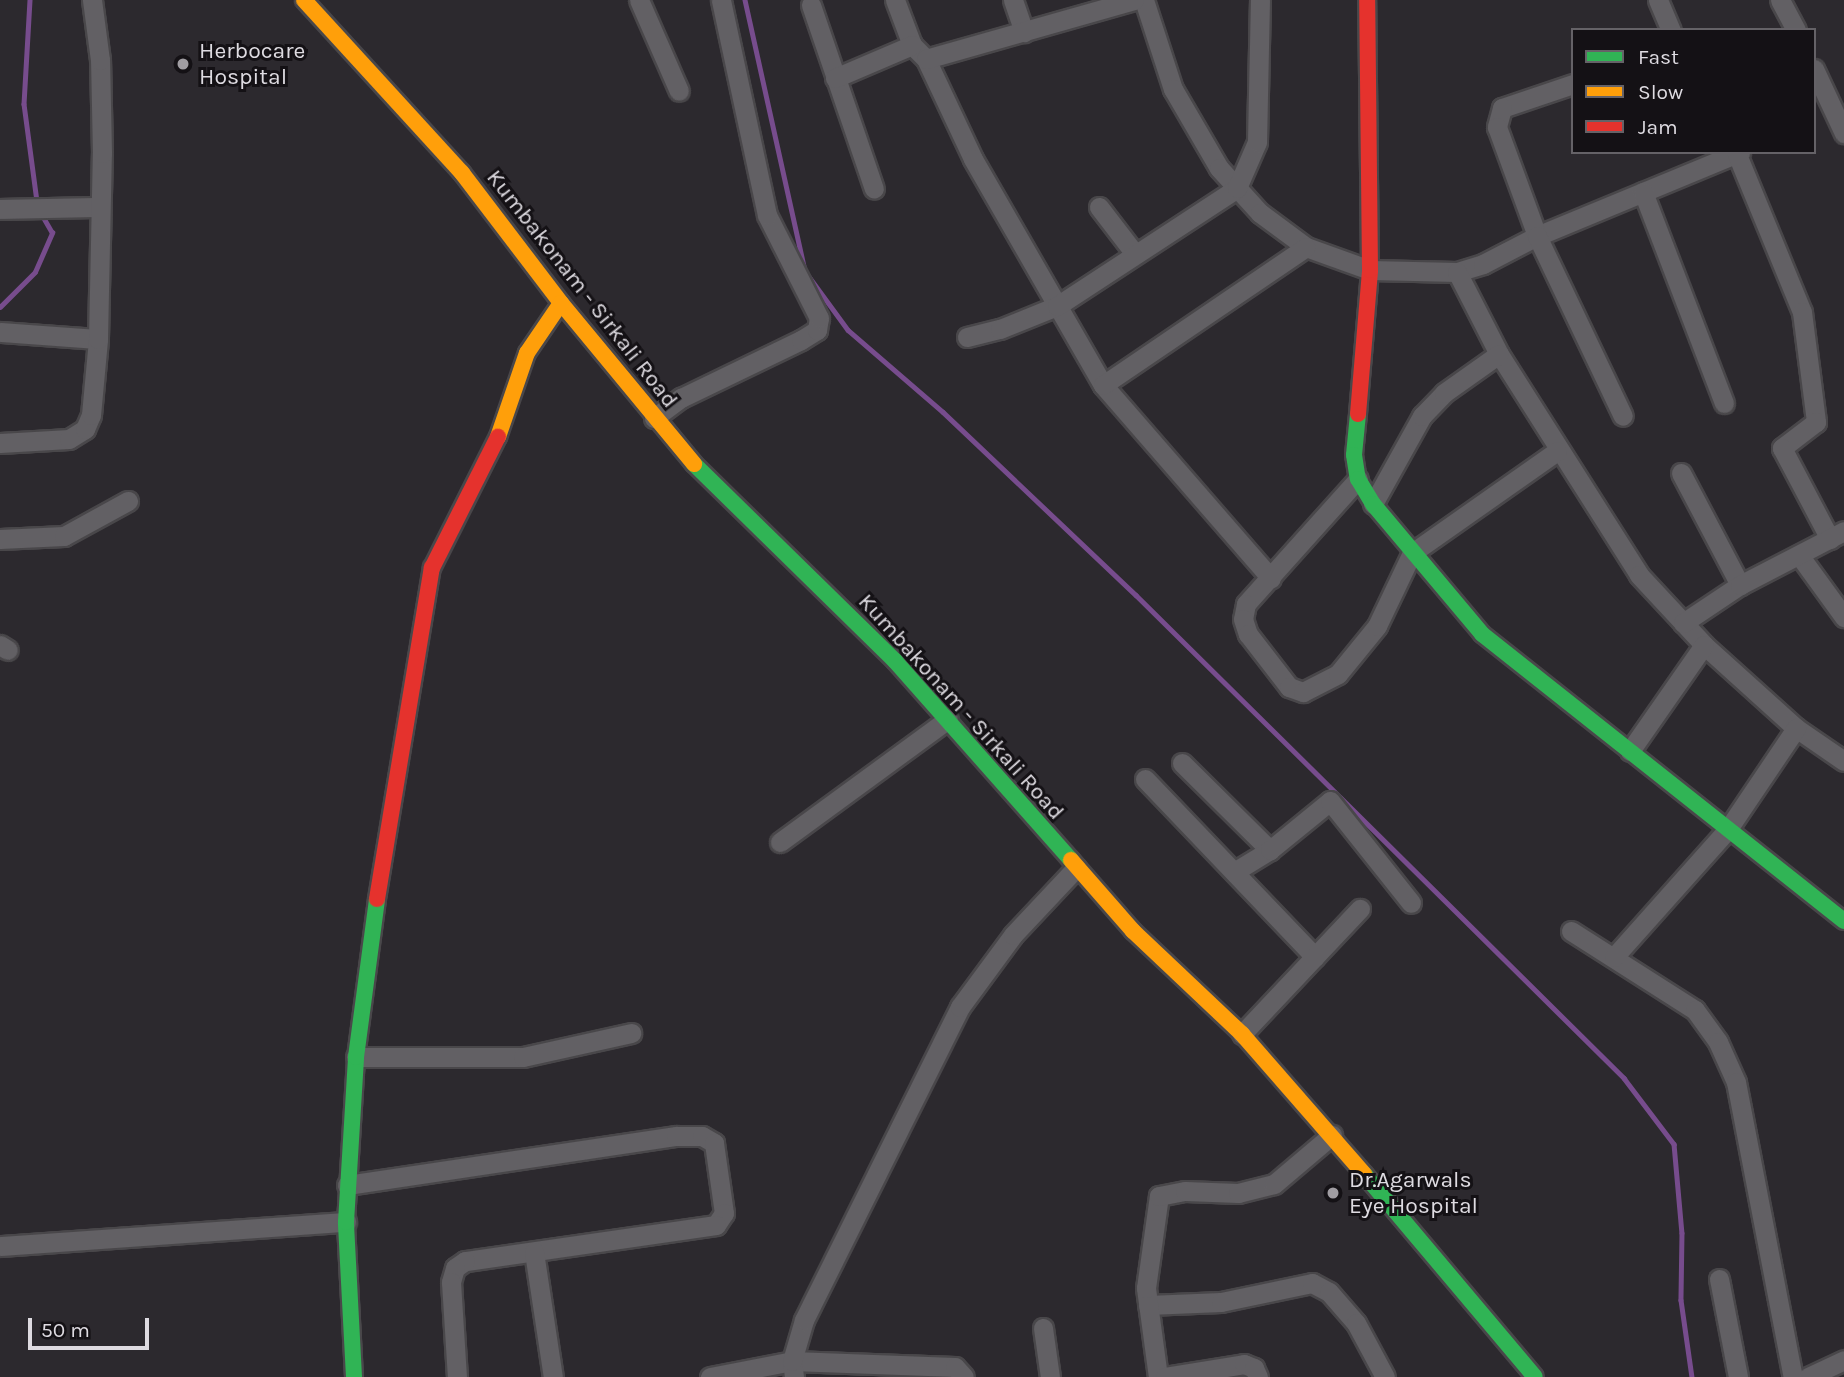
<!DOCTYPE html>
<html>
<head>
<meta charset="utf-8">
<style>
	body { margin:0 }
	#map { position:relative; width:1844px; height:1377px; overflow:hidden; background:#2c292e; font-family:Karla,sans-serif }
	div>[style] { position:absolute }
	.stream>* { height:4.5px; margin:-2.25px; padding:0 2.25px; transform-origin:2.25px; border-radius:2.25px; background:#774c8d }
	.roads { filter:drop-shadow(2px 0 #49474a) drop-shadow(-2px 0 #49474a) drop-shadow(0 2px #49474a) drop-shadow(0 -2px #49474a) }
	.street>* { height:19px; margin:-9.5px; padding:0 9.5px; transform-origin:9.5px; border-radius:9.5px; background:#626064 }
	.fast>* { height:16px; margin:-8px; padding:0 8px; transform-origin:8px; border-radius:8px; background:#30b455 }
	.slow>* { height:16px; margin:-8px; padding:0 8px; transform-origin:8px; border-radius:8px; background:#ff9f0a }
	.jam>* { height:16px; margin:-8px; padding:0 8px; transform-origin:8px; border-radius:8px; background:#e5322d }
	.dots>* { width:19px; height:19px; translate:-50% -50%; box-sizing:border-box; border:4px solid #141115; border-radius:50% }
	span { translate:-50% -50%; white-space:nowrap; text-align:center; line-height:1.15; -webkit-text-stroke:6px #141115; paint-order:stroke }
	.poi-label { font-size:23px; color:#dedbe1 }
	.left { translate:0 -50%; text-align:left }
	.street-label { font-size:23px; color:#dedbe1 }
	.legend { position:absolute; left:1571px; top:28px; width:245px; height:126px; box-sizing:border-box; background:#141115; border:2px solid #656267; margin:0; padding:9px 12px; list-style:none; font-size:21px; color:#dedbe1 }
	.legend li { display:flex; align-items:center; gap:14px; height:35px }
	.legend b { width:35px; border:2px solid #656267 }
	.scale { position:absolute; left:28px; top:1318px; width:121px; height:32px; box-sizing:border-box; border:4px solid #dedbe1; border-top:0; padding-left:9px; font-size:21px; line-height:24px; white-space:nowrap; color:#dedbe1; -webkit-text-stroke:5px #141115; paint-order:stroke }
</style>
</head>
<body>
<div id="map">
	<div class="stream">
		<i style="left:30px;top:0;width:104px;rotate:93.3deg"></i>
		<i style="left:24px;top:104px;width:99px;rotate:82.4deg"></i>
		<i style="left:745px;top:0;width:278px;rotate:77.5deg"></i>
		<i style="left:805px;top:271px;width:73px;rotate:53.9deg"></i>
		<i style="left:848px;top:330px;width:125px;rotate:40.8deg"></i>
		<i style="left:943px;top:412px;width:266px;rotate:43.5deg"></i>
		<i style="left:1136px;top:595px;width:687px;rotate:44.7deg"></i>
		<i style="left:1624px;top:1078px;width:83px;rotate:52.9deg"></i>
		<i style="left:1674px;top:1144px;width:89px;rotate:84.9deg"></i>
		<i style="left:1682px;top:1233px;width:67px;rotate:90.9deg"></i>
		<i style="left:1681px;top:1300px;width:78px;rotate:81.9deg"></i>
		<i style="left:0;top:307px;width:49px;rotate:-45deg"></i>
		<i style="left:35px;top:272px;width:43px;rotate:-66.4deg"></i>
		<i style="left:52px;top:233px;width:22px;rotate:-120deg"></i>
	</div>
	<div class="roads">
		<div class="street">
			<i style="left:639px;top:0;width:99px;rotate:66.3deg"></i>
			<i style="left:895px;top:0;width:48px;rotate:69.3deg"></i>
			<i style="left:912px;top:45px;width:20px;rotate:45deg"></i>
			<i style="left:926px;top:59px;width:110px;rotate:64.8deg"></i>
			<i style="left:973px;top:159px;width:261px;rotate:60.1deg"></i>
			<i style="left:1103px;top:385px;width:256px;rotate:49deg"></i>
			<i style="left:1013px;top:0;width:34px;rotate:71deg"></i>
			<i style="left:1144px;top:0;width:94px;rotate:72deg"></i>
			<i style="left:1173px;top:89px;width:91px;rotate:59.8deg"></i>
			<i style="left:1219px;top:168px;width:61px;rotate:47.7deg"></i>
			<i style="left:1260px;top:213px;width:57px;rotate:36.5deg"></i>
			<i style="left:1306px;top:247px;width:68px;rotate:19.8deg"></i>
			<i style="left:1370px;top:270px;width:87px;rotate:1.3deg"></i>
			<i style="left:1457px;top:272px;width:27px;rotate:-17deg"></i>
			<i style="left:1483px;top:264px;width:61px;rotate:-27.4deg"></i>
			<i style="left:1537px;top:236px;width:220px;rotate:-22.5deg"></i>
			<i style="left:1658px;top:0;width:33px;rotate:67deg"></i>
			<i style="left:1780px;top:0;width:34px;rotate:62deg"></i>
			<i style="left:811px;top:5px;width:194px;rotate:71.1deg"></i>
			<i style="left:926px;top:59px;width:216px;rotate:-15.8deg"></i>
			<i style="left:1814px;top:69px;width:71px;rotate:64.9deg"></i>
			<i style="left:835px;top:78px;width:84px;rotate:-23.2deg"></i>
			<i style="left:1573px;top:84px;width:75px;rotate:161.3deg"></i>
			<i style="left:1502px;top:108px;width:20px;rotate:105deg"></i>
			<i style="left:1497px;top:127px;width:116px;rotate:69.8deg"></i>
			<i style="left:1537px;top:236px;width:199px;rotate:64.5deg"></i>
			<i style="left:1736px;top:152px;width:173px;rotate:67.6deg"></i>
			<i style="left:1802px;top:312px;width:111px;rotate:82.7deg"></i>
			<i style="left:1816px;top:422px;width:43px;rotate:142.6deg"></i>
			<i style="left:1782px;top:448px;width:103px;rotate:62.2deg"></i>
			<i style="left:1643px;top:192px;width:226px;rotate:69deg"></i>
			<i style="left:1099px;top:207px;width:59px;rotate:52.5deg"></i>
			<i style="left:0;top:209px;width:99px;rotate:-1.2deg"></i>
			<i style="left:1457px;top:272px;width:92px;rotate:62.9deg"></i>
			<i style="left:1499px;top:354px;width:262px;rotate:57.6deg"></i>
			<i style="left:1639px;top:575px;width:96px;rotate:47.1deg"></i>
			<i style="left:1704px;top:645px;width:124px;rotate:42.1deg"></i>
			<i style="left:1796px;top:728px;width:58px;rotate:34.5deg"></i>
			<i style="left:0;top:332px;width:98px;rotate:4.1deg"></i>
			<i style="left:967px;top:337px;width:34px;rotate:-14deg"></i>
			<i style="left:1000px;top:329px;width:61px;rotate:-22deg"></i>
			<i style="left:1057px;top:306px;width:215px;rotate:-33.2deg"></i>
			<i style="left:1237px;top:188px;width:50px;rotate:-66.5deg"></i>
			<i style="left:1257px;top:142px;width:142px;rotate:-88.8deg"></i>
			<i style="left:1103px;top:385px;width:245px;rotate:-34.2deg"></i>
			<i style="left:654px;top:418px;width:34px;rotate:-37deg"></i>
			<i style="left:681px;top:398px;width:133px;rotate:-25.8deg"></i>
			<i style="left:801px;top:340px;width:19px;rotate:-32deg"></i>
			<i style="left:817px;top:330px;width:12px;rotate:-81deg"></i>
			<i style="left:819px;top:318px;width:115px;rotate:-116.8deg"></i>
			<i style="left:767px;top:215px;width:220px;rotate:-102.1deg"></i>
			<i style="left:0;top:443px;width:69px;rotate:-3.3deg"></i>
			<i style="left:69px;top:439px;width:19px;rotate:-32deg"></i>
			<i style="left:85px;top:429px;width:15px;rotate:-67deg"></i>
			<i style="left:91px;top:415px;width:76px;rotate:-84.7deg"></i>
			<i style="left:98px;top:339px;width:186px;rotate:-88.8deg"></i>
			<i style="left:102px;top:153px;width:93px;rotate:-91.2deg"></i>
			<i style="left:100px;top:60px;width:61px;rotate:-97.6deg"></i>
			<i style="left:1681px;top:473px;width:127px;rotate:62.2deg"></i>
			<i style="left:1358px;top:479px;width:168px;rotate:131.9deg"></i>
			<i style="left:1246px;top:604px;width:15px;rotate:101deg"></i>
			<i style="left:1243px;top:619px;width:16px;rotate:72deg"></i>
			<i style="left:1248px;top:634px;width:67px;rotate:52.3deg"></i>
			<i style="left:1289px;top:687px;width:15px;rotate:20deg"></i>
			<i style="left:1303px;top:692px;width:39px;rotate:-27deg"></i>
			<i style="left:1338px;top:674px;width:62px;rotate:-50.9deg"></i>
			<i style="left:1377px;top:626px;width:81px;rotate:-64.4deg"></i>
			<i style="left:1412px;top:553px;width:177px;rotate:-35.1deg"></i>
			<i style="left:1373px;top:504px;width:101px;rotate:-60.9deg"></i>
			<i style="left:1422px;top:416px;width:32px;rotate:-46deg"></i>
			<i style="left:1444px;top:393px;width:67px;rotate:-35.3deg"></i>
			<i style="left:0;top:539px;width:64px;rotate:-2.7deg"></i>
			<i style="left:64px;top:536px;width:73px;rotate:-28.7deg"></i>
			<i style="left:1799px;top:555px;width:77px;rotate:54deg"></i>
			<i style="left:1683px;top:623px;width:69px;rotate:-33.7deg"></i>
			<i style="left:1740px;top:585px;width:117px;rotate:-27.4deg"></i>
			<i style="left:0;top:645px;width:9px;rotate:32deg"></i>
			<i style="left:1630px;top:751px;width:129px;rotate:-55.1deg"></i>
			<i style="left:1182px;top:763px;width:124px;rotate:44.7deg"></i>
			<i style="left:1270px;top:850px;width:42px;rotate:148.6deg"></i>
			<i style="left:1145px;top:779px;width:246px;rotate:46.3deg"></i>
			<i style="left:780px;top:842px;width:208px;rotate:-36.2deg"></i>
			<i style="left:1270px;top:850px;width:77px;rotate:-39.2deg"></i>
			<i style="left:1330px;top:801px;width:130px;rotate:51.5deg"></i>
			<i style="left:1571px;top:931px;width:147px;rotate:32.5deg"></i>
			<i style="left:1695px;top:1010px;width:39px;rotate:54deg"></i>
			<i style="left:1718px;top:1042px;width:44px;rotate:65.8deg"></i>
			<i style="left:1736px;top:1082px;width:300px;rotate:79.1deg"></i>
			<i style="left:1614px;top:957px;width:171px;rotate:-48.3deg"></i>
			<i style="left:1728px;top:829px;width:122px;rotate:-56deg"></i>
			<i style="left:1242px;top:1034px;width:172px;rotate:-46.7deg"></i>
			<i style="left:356px;top:1057px;width:167px"></i>
			<i style="left:523px;top:1057px;width:111px;rotate:-12.5deg"></i>
			<i style="left:347px;top:1185px;width:333px;rotate:-8.5deg"></i>
			<i style="left:676px;top:1136px;width:26px"></i>
			<i style="left:702px;top:1136px;width:14px;rotate:30deg"></i>
			<i style="left:714px;top:1143px;width:71px;rotate:81.9deg"></i>
			<i style="left:724px;top:1213px;width:14px;rotate:124deg"></i>
			<i style="left:716px;top:1225px;width:254px;rotate:171.8deg"></i>
			<i style="left:465px;top:1261px;width:12px;rotate:145deg"></i>
			<i style="left:455px;top:1268px;width:15px;rotate:106deg"></i>
			<i style="left:451px;top:1282px;width:95px;rotate:86.4deg"></i>
			<i style="left:0;top:1246px;width:347px;rotate:-4deg"></i>
			<i style="left:534px;top:1252px;width:126px;rotate:81.4deg"></i>
			<i style="left:1719px;top:1279px;width:100px;rotate:79deg"></i>
			<i style="left:1148px;top:1305px;width:73px;rotate:-2.4deg"></i>
			<i style="left:1221px;top:1302px;width:93px;rotate:-11.8deg"></i>
			<i style="left:1312px;top:1283px;width:19px;rotate:28deg"></i>
			<i style="left:1329px;top:1292px;width:41px;rotate:48.9deg"></i>
			<i style="left:1356px;top:1323px;width:61px;rotate:61.8deg"></i>
			<i style="left:1043px;top:1328px;width:49px;rotate:81.9deg"></i>
			<i style="left:710px;top:1377px;width:84px;rotate:-11deg"></i>
			<i style="left:792px;top:1361px;width:163px;rotate:2.1deg"></i>
			<i style="left:955px;top:1367px;width:13px;rotate:48deg"></i>
			<i style="left:794px;top:1377px;width:16px;rotate:-97deg"></i>
			<i style="left:792px;top:1361px;width:43px;rotate:-73.7deg"></i>
			<i style="left:804px;top:1320px;width:350px;rotate:-63.5deg"></i>
			<i style="left:960px;top:1007px;width:89px;rotate:-53.6deg"></i>
			<i style="left:1013px;top:935px;width:92px;rotate:-46.8deg"></i>
			<i style="left:1158px;top:1377px;width:90px;rotate:-97.7deg"></i>
			<i style="left:1146px;top:1288px;width:93px;rotate:-82deg"></i>
			<i style="left:1159px;top:1196px;width:26px;rotate:-11deg"></i>
			<i style="left:1185px;top:1191px;width:53px;rotate:2.2deg"></i>
			<i style="left:1238px;top:1193px;width:37px;rotate:-14deg"></i>
			<i style="left:1274px;top:1184px;width:76px;rotate:-40.2deg"></i>
			<i style="left:1165px;top:1377px;width:80px;rotate:-9.3deg"></i>
			<i style="left:1244px;top:1364px;width:11px;rotate:22deg"></i>
			<i style="left:1254px;top:1368px;width:10px;rotate:66deg"></i>
			<i style="left:1808px;top:1377px;width:40px;rotate:-25deg"></i>
		</div>
		<div class="fast">
			<i style="left:1358px;top:414px;width:41px;rotate:95.6deg"></i>
			<i style="left:1354px;top:455px;width:24px;rotate:81deg"></i>
			<i style="left:1358px;top:479px;width:29px;rotate:59deg"></i>
			<i style="left:1373px;top:504px;width:170px;rotate:50deg"></i>
			<i style="left:1482px;top:634px;width:462px;rotate:38.4deg"></i>
			<i style="left:694px;top:464px;width:281px;rotate:44.4deg"></i>
			<i style="left:895px;top:661px;width:266px;rotate:48.5deg"></i>
			<i style="left:1364px;top:1174px;width:265px;rotate:49.9deg"></i>
			<i style="left:354px;top:1377px;width:155px;rotate:-93deg"></i>
			<i style="left:346px;top:1222px;width:165px;rotate:-86.5deg"></i>
			<i style="left:356px;top:1057px;width:159px;rotate:-82.4deg"></i>
		</div>
		<div class="slow">
			<i style="left:304px;top:0;width:234px;rotate:47.6deg"></i>
			<i style="left:462px;top:173px;width:163px;rotate:52.7deg"></i>
			<i style="left:561px;top:303px;width:209px;rotate:50.4deg"></i>
			<i style="left:498px;top:437px;width:89px;rotate:-71deg"></i>
			<i style="left:527px;top:353px;width:60px;rotate:-55.8deg"></i>
			<i style="left:1071px;top:860px;width:94px;rotate:48.9deg"></i>
			<i style="left:1133px;top:931px;width:150px;rotate:43.4deg"></i>
			<i style="left:1242px;top:1034px;width:186px;rotate:48.9deg"></i>
		</div>
		<div class="jam">
			<i style="left:1358px;top:414px;width:144px;rotate:-85.2deg"></i>
			<i style="left:1370px;top:270px;width:270px;rotate:-90.6deg"></i>
			<i style="left:377px;top:899px;width:336px;rotate:-80.6deg"></i>
			<i style="left:432px;top:568px;width:147px;rotate:-63.3deg"></i>
		</div>
	</div>
	<div class="dots">
		<i style="left:183px;top:64px;background:#a09da2"></i>
		<i style="left:1333px;top:1193px;background:#a09da2"></i>
	</div>
	<div class="poi-label">
		<span class="left" style="left:199px;top:64px">Herbocare<br>Hospital</span>
		<span class="left" style="left:1349px;top:1193px">Dr.Agarwals<br>Eye Hospital</span>
	</div>
	<div class="street-label">
		<span style="left:582px;top:289px;rotate:52deg">Kumbakonam - Sirkali Road</span>
		<span style="left:961px;top:707px;rotate:48deg">Kumbakonam - Sirkali Road</span>
	</div>
	<ul class="legend">
	<li><b style="height:9px;background:#30b455"></b>Fast</li>
	<li><b style="height:9px;background:#ff9f0a"></b>Slow</li>
	<li><b style="height:9px;background:#e5322d"></b>Jam</li>
	</ul>
	<div class="scale">50 m</div>
</div>
</body>
</html>
